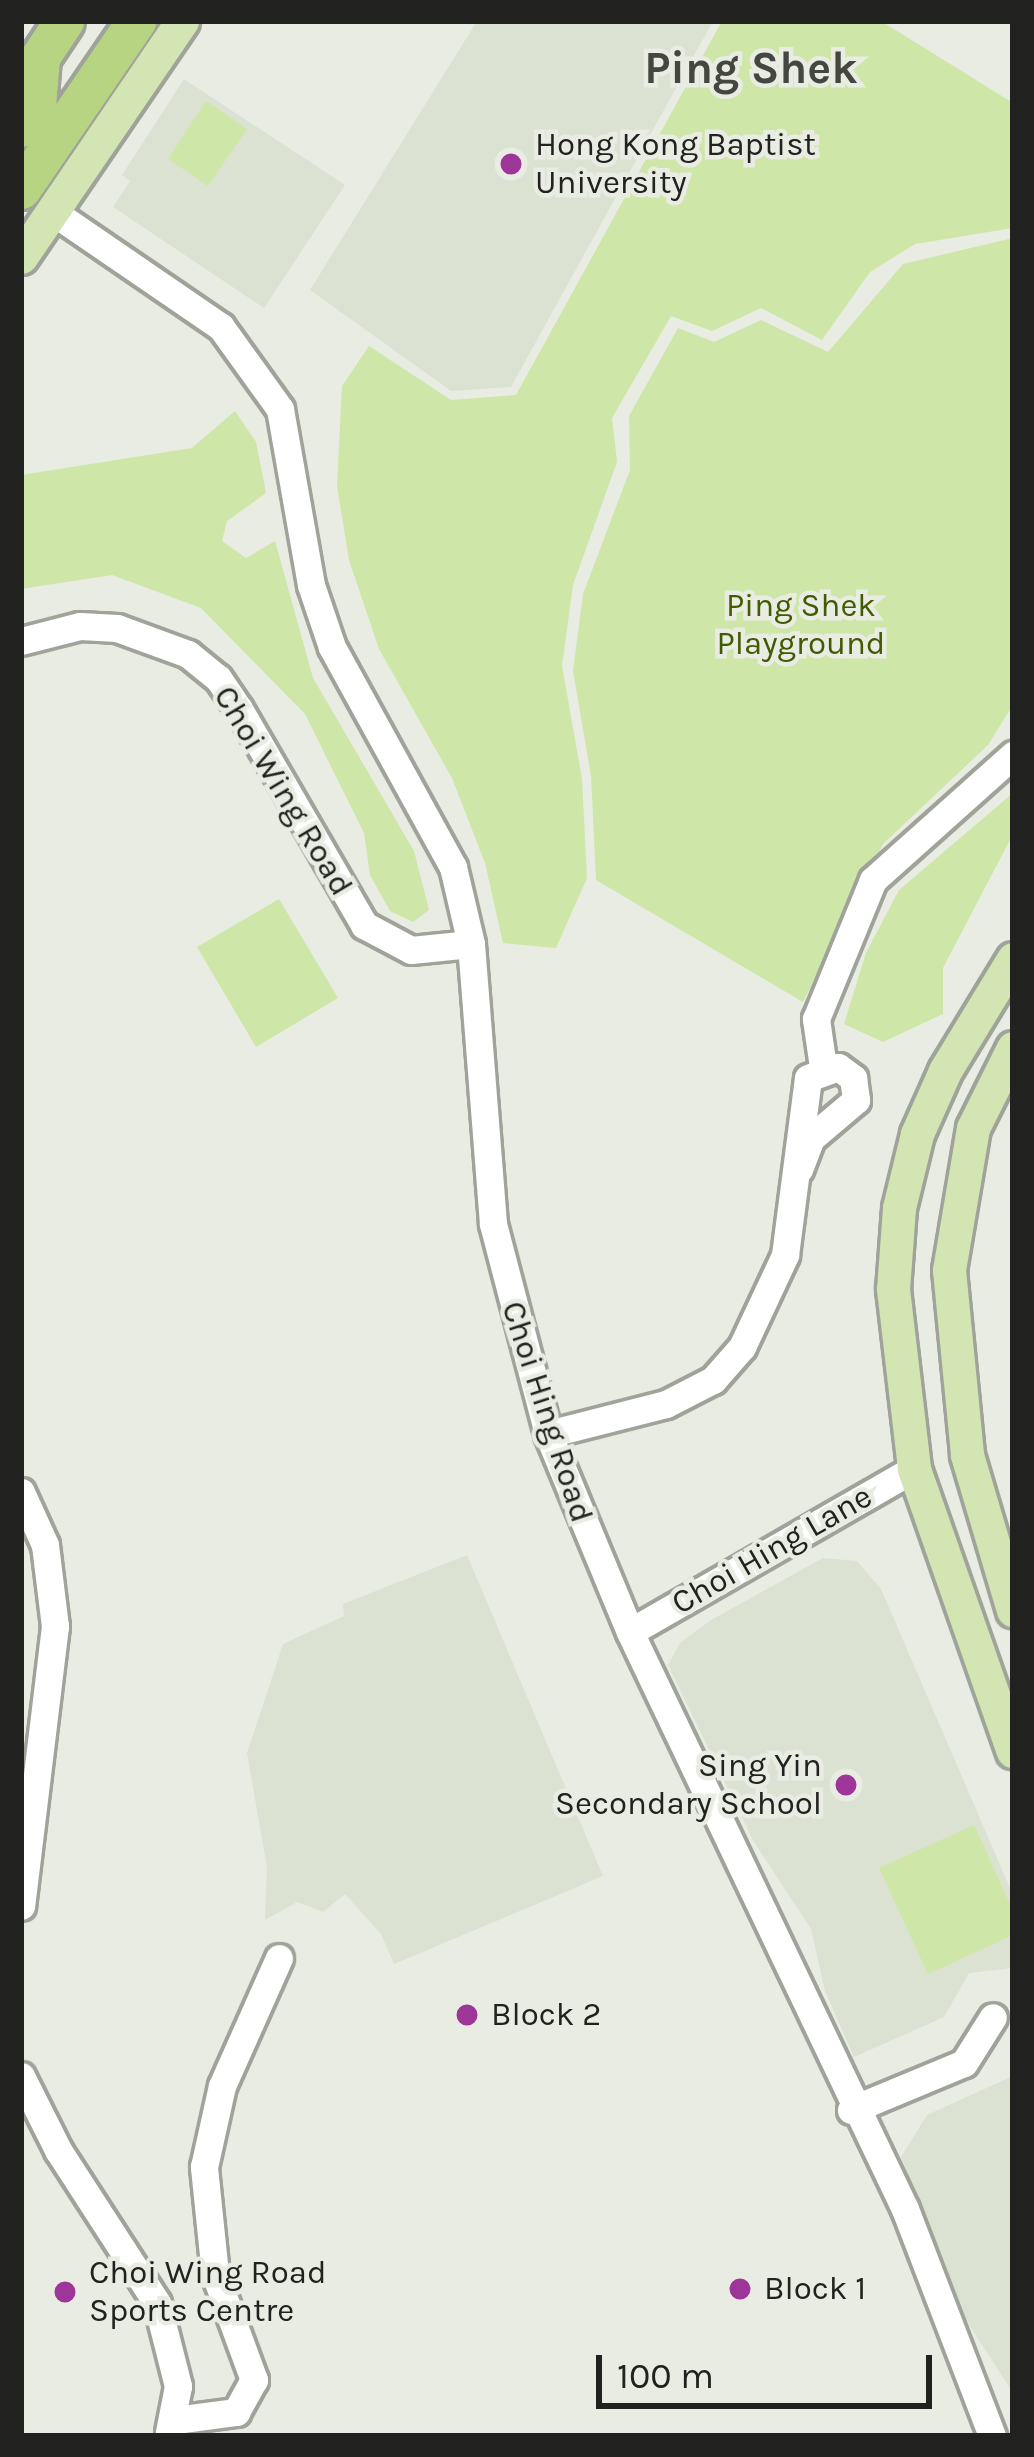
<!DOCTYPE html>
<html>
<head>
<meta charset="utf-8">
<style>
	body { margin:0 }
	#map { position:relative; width:1034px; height:2457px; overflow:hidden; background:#e8ece3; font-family:Karla,sans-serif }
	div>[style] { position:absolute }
	.built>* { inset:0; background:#dbe2d2 }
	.green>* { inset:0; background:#cee6a7 }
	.roads { filter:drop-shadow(3px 0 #9fa39a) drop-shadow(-3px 0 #9fa39a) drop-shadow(0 3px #9fa39a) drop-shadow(0 -3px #9fa39a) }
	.minor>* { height:27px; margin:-13.5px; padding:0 13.5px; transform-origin:13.5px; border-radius:13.5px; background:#fff }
	.major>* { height:33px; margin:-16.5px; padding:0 16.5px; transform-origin:16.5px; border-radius:16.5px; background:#d3e5b3 }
	.highway>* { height:39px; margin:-19.5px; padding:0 19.5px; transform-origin:19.5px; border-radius:19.5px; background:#b6d481 }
	.dots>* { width:33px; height:33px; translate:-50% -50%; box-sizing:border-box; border:6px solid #e8ece3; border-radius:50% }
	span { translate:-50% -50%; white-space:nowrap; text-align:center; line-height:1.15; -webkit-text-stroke:9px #e8ece3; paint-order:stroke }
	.poi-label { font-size:33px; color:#21221f }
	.left { translate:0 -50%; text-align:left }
	.right { translate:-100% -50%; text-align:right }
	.park-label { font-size:33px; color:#435b00 }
	.street-label { font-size:33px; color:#21221f }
	.district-label { font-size:45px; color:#44473f; font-weight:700 }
	.frame { position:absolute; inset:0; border:24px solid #21221f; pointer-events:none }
	.scale { position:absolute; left:596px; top:2355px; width:336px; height:54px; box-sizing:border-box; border:6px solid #21221f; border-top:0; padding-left:15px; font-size:36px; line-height:42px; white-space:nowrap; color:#21221f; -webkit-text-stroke:9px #e8ece3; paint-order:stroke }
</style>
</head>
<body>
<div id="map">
	<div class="built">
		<i style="clip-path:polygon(477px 21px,713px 21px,511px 387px,451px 391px,310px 290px)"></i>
		<i style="clip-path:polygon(184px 79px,345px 185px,264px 308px,113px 207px,130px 181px,122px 175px)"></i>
		<i style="clip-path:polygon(467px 1555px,603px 1876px,394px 1964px,381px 1934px,345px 1894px,323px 1912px,297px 1902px,265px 1920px,267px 1867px,247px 1753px,283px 1644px,344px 1616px,343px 1604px)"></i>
		<i style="clip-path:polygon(823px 1558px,857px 1561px,881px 1589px,1013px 1895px,1013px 1968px,969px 1973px,944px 2017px,854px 2057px,825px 1991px,811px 1929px,754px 1842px,668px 1665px,680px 1643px,711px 1620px)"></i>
		<i style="clip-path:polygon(1013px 2076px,1013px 2393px,966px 2320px,901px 2157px,927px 2115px)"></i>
	</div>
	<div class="green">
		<i style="clip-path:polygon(722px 21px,881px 21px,1013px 103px,1013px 228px,915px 244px,870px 272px,822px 340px,761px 308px,712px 331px,671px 316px,612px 418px,617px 462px,573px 585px,562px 666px,582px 779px,587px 878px,556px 948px,503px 943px,485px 863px,452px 778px,379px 649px,349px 560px,337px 486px,342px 386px,369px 346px,451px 400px,516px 395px)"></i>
		<i style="clip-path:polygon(206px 101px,247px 129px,208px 186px,168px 159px)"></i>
		<i style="clip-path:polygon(1013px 238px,1011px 708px,988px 745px,883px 844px,803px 1002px,596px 880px,591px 776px,573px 671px,583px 594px,630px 470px,629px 416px,678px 328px,714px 342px,761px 320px,828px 352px,903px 264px)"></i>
		<i style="clip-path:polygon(235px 411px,256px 442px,266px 493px,227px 521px,222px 541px,246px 558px,275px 541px,313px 678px,414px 851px,429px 910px,413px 922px,390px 911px,370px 875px,364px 833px,305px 714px,201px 608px,112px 575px,21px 589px,21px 475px,192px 448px)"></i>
		<i style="clip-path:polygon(1013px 793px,1013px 834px,943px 968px,943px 1014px,883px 1042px,844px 1024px,866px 953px,899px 890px)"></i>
		<i style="clip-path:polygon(279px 899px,338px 998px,256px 1047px,197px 947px)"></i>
		<i style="clip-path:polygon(974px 1825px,1013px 1911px,1013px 1935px,928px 1974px,879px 1868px)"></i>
	</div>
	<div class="roads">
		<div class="minor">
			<i style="left:56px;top:214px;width:200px;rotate:34.4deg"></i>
			<i style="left:221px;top:327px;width:101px;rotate:54.3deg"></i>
			<i style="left:280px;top:409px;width:179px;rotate:80deg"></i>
			<i style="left:311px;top:585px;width:65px;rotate:71.3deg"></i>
			<i style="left:332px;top:647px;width:251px;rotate:61.2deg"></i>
			<i style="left:453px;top:867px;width:79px;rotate:76.8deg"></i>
			<i style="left:471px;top:944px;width:281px;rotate:85.5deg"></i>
			<i style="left:493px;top:1224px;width:217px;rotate:75.3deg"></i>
			<i style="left:548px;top:1434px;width:214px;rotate:67.5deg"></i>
			<i style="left:630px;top:1632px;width:639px;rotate:64.52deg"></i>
			<i style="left:905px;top:2209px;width:243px;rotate:69deg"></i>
			<i style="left:21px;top:641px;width:61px;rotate:-14.3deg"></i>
			<i style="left:80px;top:626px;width:37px;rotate:3deg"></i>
			<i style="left:117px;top:628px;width:76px;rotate:20.1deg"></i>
			<i style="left:188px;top:654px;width:38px;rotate:39deg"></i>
			<i style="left:218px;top:678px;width:37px;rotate:56deg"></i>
			<i style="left:239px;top:709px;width:250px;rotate:59.9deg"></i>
			<i style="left:364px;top:925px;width:53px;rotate:28deg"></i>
			<i style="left:411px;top:950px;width:60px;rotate:-5.7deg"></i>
			<i style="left:823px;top:1067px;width:49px;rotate:-98.3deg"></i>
			<i style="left:816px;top:1019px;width:150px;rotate:-67.7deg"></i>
			<i style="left:873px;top:880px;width:188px;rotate:-41.8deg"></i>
			<i style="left:548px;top:1434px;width:122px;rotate:-14.3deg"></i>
			<i style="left:666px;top:1404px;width:53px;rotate:-27.1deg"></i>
			<i style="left:713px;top:1380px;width:44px;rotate:-48.7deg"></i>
			<i style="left:742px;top:1347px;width:102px;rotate:-64.9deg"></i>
			<i style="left:785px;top:1255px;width:178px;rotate:-82.6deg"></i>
			<i style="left:808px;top:1078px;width:32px;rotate:-20deg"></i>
			<i style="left:838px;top:1067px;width:19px;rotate:36deg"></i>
			<i style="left:853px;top:1078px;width:22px;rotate:82deg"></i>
			<i style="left:856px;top:1100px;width:59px;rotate:139.8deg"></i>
			<i style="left:811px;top:1138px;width:33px;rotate:111deg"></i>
			<i style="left:21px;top:1492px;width:58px;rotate:65.6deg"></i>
			<i style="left:45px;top:1545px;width:82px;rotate:83deg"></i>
			<i style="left:55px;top:1626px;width:282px;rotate:96.9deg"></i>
			<i style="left:630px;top:1632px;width:327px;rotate:-29.9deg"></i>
			<i style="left:21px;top:2076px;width:83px;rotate:63.4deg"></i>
			<i style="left:58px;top:2150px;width:182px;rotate:57.1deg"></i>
			<i style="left:157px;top:2303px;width:86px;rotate:75.8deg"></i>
			<i style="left:178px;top:2386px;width:47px;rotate:101.1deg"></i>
			<i style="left:851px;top:2110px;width:122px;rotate:-22.6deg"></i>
			<i style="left:964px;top:2063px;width:54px;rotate:-57.8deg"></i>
			<i style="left:175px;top:2420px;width:62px;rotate:-7.5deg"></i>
			<i style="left:236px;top:2412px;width:37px;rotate:-61deg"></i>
			<i style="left:254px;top:2380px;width:113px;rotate:-110.2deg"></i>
			<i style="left:215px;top:2274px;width:108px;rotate:-95.9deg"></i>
			<i style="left:204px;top:2167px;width:83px;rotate:-77.5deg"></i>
			<i style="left:222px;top:2086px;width:140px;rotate:-66deg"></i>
		</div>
		<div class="major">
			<i style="left:21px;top:257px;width:286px;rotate:-55.7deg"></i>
			<i style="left:1013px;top:959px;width:131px;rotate:121.3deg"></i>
			<i style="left:945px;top:1071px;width:69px;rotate:114deg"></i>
			<i style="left:917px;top:1134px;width:76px;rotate:103.7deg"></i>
			<i style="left:899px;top:1208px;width:81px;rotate:94.2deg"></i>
			<i style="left:893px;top:1289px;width:181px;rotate:83.3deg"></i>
			<i style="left:914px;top:1469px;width:299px;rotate:70.7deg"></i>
			<i style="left:1013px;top:1048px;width:89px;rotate:116.6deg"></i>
			<i style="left:973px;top:1128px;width:144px;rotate:99.6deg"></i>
			<i style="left:949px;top:1270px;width:186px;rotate:84.4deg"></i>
			<i style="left:967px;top:1455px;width:162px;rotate:73.5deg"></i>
		</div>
		<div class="highway">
			<i style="left:21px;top:127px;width:25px;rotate:-53deg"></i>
			<i style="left:36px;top:107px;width:50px;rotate:-85.4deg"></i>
			<i style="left:40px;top:57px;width:43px;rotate:-56.3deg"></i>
			<i style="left:21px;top:189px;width:204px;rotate:-55.6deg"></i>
		</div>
	</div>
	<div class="dots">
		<i style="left:511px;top:164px;background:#9e3598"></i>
		<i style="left:846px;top:1785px;background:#9e3598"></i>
		<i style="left:467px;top:2015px;background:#9e3598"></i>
		<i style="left:740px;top:2289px;background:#9e3598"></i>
		<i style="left:65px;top:2292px;background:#9e3598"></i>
	</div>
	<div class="poi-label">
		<span class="left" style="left:535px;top:164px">Hong Kong Baptist<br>University</span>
		<span class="right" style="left:822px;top:1785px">Sing Yin<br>Secondary School</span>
		<span class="left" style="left:491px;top:2015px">Block 2</span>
		<span class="left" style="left:89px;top:2292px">Choi Wing Road<br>Sports Centre</span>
		<span class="left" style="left:764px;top:2289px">Block 1</span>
	</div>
	<div class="park-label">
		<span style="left:801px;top:625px">Ping Shek<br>Playground</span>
	</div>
	<div class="street-label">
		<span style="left:283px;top:791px;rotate:59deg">Choi Wing Road</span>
		<span style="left:547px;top:1412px;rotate:72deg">Choi Hing Road</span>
		<span style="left:772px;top:1550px;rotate:-30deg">Choi Hing Lane</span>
	</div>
	<div class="district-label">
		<span style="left:751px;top:69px">Ping Shek</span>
	</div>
	<div class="frame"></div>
	<div class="scale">100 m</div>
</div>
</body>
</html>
